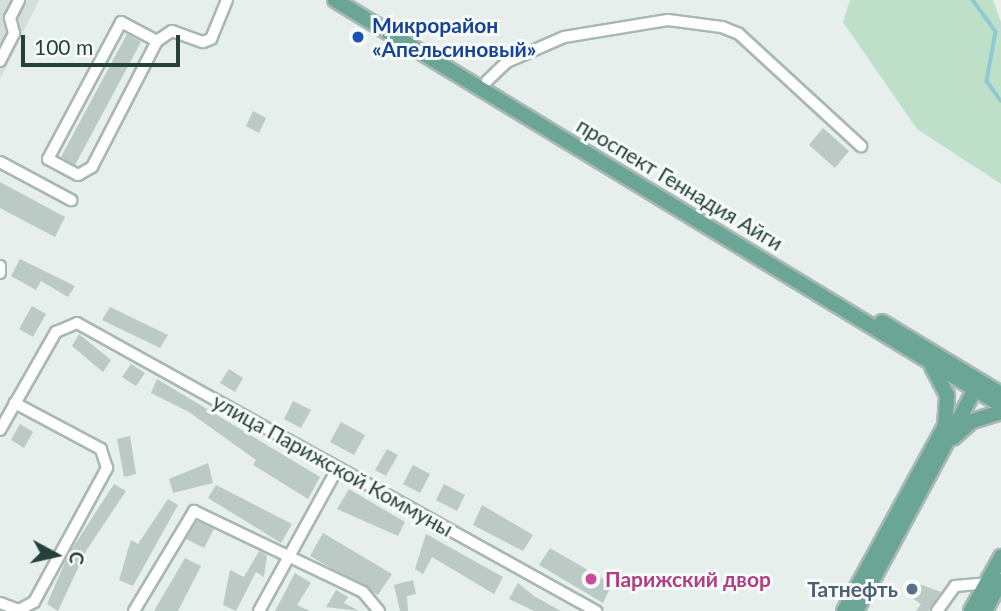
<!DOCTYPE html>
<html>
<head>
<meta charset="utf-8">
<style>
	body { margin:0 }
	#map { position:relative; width:1001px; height:611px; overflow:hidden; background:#e6efeb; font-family:Lato,sans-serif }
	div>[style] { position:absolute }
	.built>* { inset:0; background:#d4dfda }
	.green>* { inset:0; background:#bfe0c8 }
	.stream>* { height:3.5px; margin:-1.75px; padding:0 1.75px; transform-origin:1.75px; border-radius:1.75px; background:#8ec9d4 }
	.building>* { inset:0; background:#bbcac4 }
	.roads { filter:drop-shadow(2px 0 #a8b8b2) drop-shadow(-2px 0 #a8b8b2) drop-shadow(0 2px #a8b8b2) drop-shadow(0 -2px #a8b8b2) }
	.minor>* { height:10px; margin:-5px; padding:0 5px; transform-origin:5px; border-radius:5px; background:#fff }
	.major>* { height:14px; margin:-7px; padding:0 7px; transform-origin:7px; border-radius:7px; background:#6aa596 }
	.dots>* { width:19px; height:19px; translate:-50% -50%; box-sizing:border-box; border:4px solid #f7fbf9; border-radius:50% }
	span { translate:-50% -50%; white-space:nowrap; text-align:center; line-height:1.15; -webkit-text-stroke:6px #f7fbf9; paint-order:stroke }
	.transit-label { font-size:21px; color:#164399; font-weight:700 }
	.left { translate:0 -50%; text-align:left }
	.street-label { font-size:21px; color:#24423a }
	.hotel-label { font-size:21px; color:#b23c85; font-weight:700 }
	.service-label { font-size:21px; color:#4e5e75; font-weight:700 }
	.right { translate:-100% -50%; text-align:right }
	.north { position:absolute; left:21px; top:520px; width:70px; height:70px; -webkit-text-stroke:5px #f7fbf9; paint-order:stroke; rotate:98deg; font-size:19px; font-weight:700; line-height:28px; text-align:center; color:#24423a }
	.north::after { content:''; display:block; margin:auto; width:24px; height:32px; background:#24423a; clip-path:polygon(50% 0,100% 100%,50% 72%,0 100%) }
	.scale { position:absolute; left:21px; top:35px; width:159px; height:32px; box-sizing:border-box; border:4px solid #24423a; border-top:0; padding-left:9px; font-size:21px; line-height:24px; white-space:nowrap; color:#24423a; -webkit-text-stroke:5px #f7fbf9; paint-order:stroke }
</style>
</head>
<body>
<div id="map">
	<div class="built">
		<i style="clip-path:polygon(0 0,39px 0,0 79px)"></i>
	</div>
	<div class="green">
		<i style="clip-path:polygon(850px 0,993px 0,1001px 22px,1001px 184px,917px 129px,843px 22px)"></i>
	</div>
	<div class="stream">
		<i style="left:973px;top:0;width:39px;rotate:54deg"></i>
		<i style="left:996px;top:32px;width:50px;rotate:100.4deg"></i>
		<i style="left:987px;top:81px;width:24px;rotate:55deg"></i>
	</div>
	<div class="building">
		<i style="clip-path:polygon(127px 34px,141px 42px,75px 165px,61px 157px)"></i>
		<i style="clip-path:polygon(253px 111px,266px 118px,259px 133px,246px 126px)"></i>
		<i style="clip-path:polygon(823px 128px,849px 151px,835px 168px,809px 145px)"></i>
		<i style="clip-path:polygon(0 182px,65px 217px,55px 237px,0 208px)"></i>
		<i style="clip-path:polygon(20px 259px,75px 286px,68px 297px,41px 281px,36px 290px,11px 276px)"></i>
		<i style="clip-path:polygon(32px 306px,46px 314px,33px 337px,19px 329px)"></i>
		<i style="clip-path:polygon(110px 307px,168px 335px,160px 348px,102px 320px)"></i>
		<i style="clip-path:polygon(79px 334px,111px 360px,103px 372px,72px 346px)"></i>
		<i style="clip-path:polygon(131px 364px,145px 373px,136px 386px,122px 377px)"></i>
		<i style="clip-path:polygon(229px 369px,243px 378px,235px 392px,220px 383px)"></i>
		<i style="clip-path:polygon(157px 379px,320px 477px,308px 499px,253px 465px,256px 460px,189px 412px,151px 393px)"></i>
		<i style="clip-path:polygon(293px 401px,311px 410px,301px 428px,284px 419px)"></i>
		<i style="clip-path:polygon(341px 422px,365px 435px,354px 455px,330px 442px)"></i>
		<i style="clip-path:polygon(20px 424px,33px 432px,24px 448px,11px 440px)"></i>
		<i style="clip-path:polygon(130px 436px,136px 474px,124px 477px,117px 439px)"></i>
		<i style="clip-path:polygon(387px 449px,398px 455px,386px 476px,375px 470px)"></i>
		<i style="clip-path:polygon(208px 463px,213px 483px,173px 493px,169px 479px)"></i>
		<i style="clip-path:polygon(413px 465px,430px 474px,420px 493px,403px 484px)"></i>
		<i style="clip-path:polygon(114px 484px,126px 491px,86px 551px,58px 611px,47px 604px,68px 555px)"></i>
		<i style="clip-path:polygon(444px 484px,465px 495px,457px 511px,436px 500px)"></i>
		<i style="clip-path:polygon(216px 485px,292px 524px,281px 543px,208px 498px)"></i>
		<i style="clip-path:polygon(349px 489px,405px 522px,398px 536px,337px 509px)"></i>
		<i style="clip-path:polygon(168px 499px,178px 505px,133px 586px,119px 580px,131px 540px,138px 544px)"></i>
		<i style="clip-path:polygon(482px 505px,533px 535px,523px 551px,473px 525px)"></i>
		<i style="clip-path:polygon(197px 521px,214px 529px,204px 548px,186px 539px)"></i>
		<i style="clip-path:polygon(323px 533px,392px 574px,378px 595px,310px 556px)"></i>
		<i style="clip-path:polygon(426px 534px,503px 577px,494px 594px,432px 557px,423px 574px,415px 569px)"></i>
		<i style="clip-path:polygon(550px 548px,612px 584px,603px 603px,539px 565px)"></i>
		<i style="clip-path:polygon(259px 551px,267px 555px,264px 577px,256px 572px,236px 611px,223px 605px,230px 570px,244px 577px)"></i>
		<i style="clip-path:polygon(185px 558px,201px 566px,178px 611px,154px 611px)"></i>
		<i style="clip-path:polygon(295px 573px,311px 583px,297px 605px,310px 611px,275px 611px)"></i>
		<i style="clip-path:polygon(413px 580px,416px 594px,407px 596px,408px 611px,400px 611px,394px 585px)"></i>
		<i style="clip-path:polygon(914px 582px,941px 592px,929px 611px,916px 611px,921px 604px,906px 594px)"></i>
		<i style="clip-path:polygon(518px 583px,534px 596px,561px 611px,534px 611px,509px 599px)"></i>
		<i style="clip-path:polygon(336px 590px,348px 597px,344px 603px,359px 611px,326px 607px)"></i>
	</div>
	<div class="roads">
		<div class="minor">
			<i style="left:121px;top:22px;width:41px;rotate:27.8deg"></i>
			<i style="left:157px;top:41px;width:142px;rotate:117.3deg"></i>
			<i style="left:92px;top:167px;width:16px;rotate:150deg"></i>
			<i style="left:78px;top:175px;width:34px;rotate:-152deg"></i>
			<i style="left:48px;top:159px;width:155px;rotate:-61.9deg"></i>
			<i style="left:157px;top:41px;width:18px;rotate:-34deg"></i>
			<i style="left:172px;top:31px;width:33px;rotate:20deg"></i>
			<i style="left:203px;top:42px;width:9px;rotate:-21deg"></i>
			<i style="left:211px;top:39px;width:42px;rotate:-67.7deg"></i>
			<i style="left:0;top:61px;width:31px;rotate:-63deg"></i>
			<i style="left:14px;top:33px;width:16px;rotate:-105deg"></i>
			<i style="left:10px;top:18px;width:20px;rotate:-63deg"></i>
			<i style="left:487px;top:81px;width:28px;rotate:-44deg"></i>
			<i style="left:507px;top:62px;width:62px;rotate:-23.7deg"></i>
			<i style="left:564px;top:37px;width:105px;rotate:-9.3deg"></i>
			<i style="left:668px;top:20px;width:54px;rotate:7.4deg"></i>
			<i style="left:722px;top:27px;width:18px;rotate:22deg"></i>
			<i style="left:739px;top:34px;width:166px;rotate:42.6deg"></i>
			<i style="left:0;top:162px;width:81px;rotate:28.2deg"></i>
			<i style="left:0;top:266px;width:7px;rotate:90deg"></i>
			<i style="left:0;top:430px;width:113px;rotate:-60.3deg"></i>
			<i style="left:56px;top:332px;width:23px;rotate:-23deg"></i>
			<i style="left:77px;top:323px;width:594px;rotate:29.03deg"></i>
			<i style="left:0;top:603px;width:20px;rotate:20deg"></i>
			<i style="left:19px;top:610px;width:17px;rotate:-28deg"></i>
			<i style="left:34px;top:602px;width:153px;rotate:-61.4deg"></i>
			<i style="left:107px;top:468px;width:20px;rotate:-108deg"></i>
			<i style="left:101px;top:449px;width:98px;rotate:-151.9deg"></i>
			<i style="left:134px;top:611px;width:117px;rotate:-59deg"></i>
			<i style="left:194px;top:511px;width:187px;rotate:25.6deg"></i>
			<i style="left:363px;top:592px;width:25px;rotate:50deg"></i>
			<i style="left:259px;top:611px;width:162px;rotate:-61.2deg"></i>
			<i style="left:937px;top:611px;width:31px;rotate:-54deg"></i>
			<i style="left:955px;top:586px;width:32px;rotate:-5deg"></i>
		</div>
		<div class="major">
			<i style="left:335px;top:0;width:779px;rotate:31.3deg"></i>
			<i style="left:882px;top:322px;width:139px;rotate:31.2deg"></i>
			<i style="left:953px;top:438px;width:25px;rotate:-42deg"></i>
			<i style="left:972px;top:421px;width:30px;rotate:-17deg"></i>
			<i style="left:844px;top:611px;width:211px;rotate:-61.4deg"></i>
			<i style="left:945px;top:426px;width:31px;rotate:-86deg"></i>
			<i style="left:947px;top:395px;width:32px;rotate:-118deg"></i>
			<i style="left:856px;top:611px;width:259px;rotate:-61.8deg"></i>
			<i style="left:971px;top:611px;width:62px;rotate:-60.9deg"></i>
			<i style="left:985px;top:611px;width:34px;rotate:-62deg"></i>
		</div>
	</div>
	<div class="dots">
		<i style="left:358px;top:37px;background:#1a4fb4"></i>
		<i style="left:591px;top:579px;background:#d1479c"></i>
		<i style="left:912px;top:589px;background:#5c6f8a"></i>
	</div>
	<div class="transit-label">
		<span class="left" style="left:372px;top:37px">Микрорайон<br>«Апельсиновый»</span>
	</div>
	<div class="street-label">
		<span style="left:680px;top:184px;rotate:31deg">проспект Геннадия Айги</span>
		<span style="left:333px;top:465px;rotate:29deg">улица Парижской Коммуны</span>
	</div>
	<div class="hotel-label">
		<span class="left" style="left:605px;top:579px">Парижский двор</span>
	</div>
	<div class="service-label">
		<span class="right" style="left:898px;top:589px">Татнефть</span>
	</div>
	<div class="north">С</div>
	<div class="scale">100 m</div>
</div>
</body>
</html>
